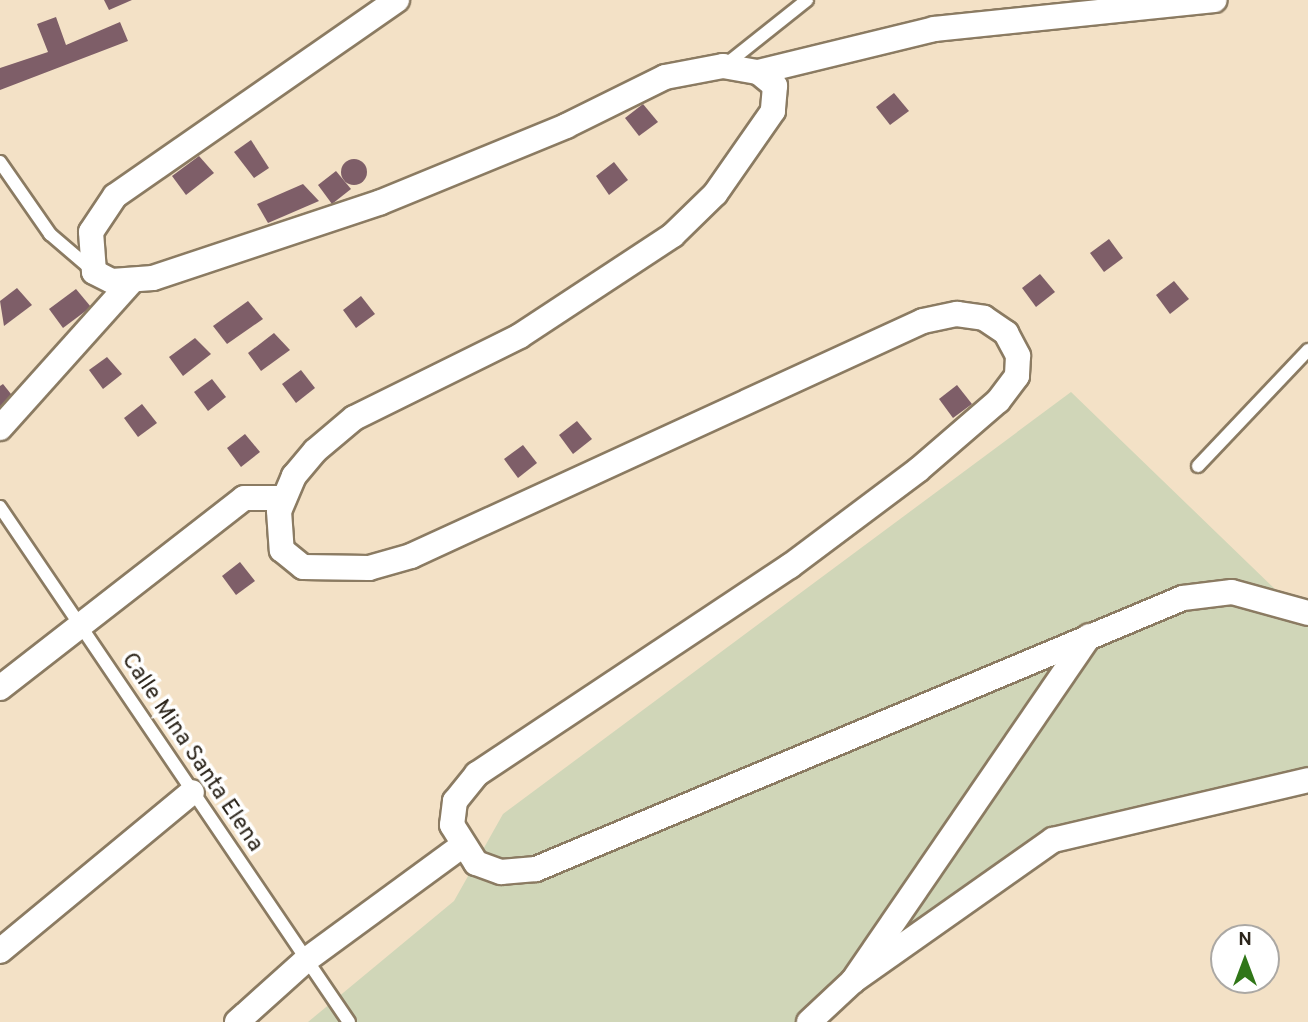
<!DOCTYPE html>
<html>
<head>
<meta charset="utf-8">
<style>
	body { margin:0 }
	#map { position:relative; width:1308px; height:1022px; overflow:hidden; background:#f3e1c6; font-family:Overpass,sans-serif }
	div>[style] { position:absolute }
	.green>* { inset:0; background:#d0d6b8 }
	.building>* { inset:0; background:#7e5e68 }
	.round { border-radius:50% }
	.roads { filter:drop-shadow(2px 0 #8b7b62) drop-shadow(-2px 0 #8b7b62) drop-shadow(0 2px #8b7b62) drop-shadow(0 -2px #8b7b62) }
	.lane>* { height:12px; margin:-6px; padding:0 6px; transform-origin:6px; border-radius:6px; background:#fff }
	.street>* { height:24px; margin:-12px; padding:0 12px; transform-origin:12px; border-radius:12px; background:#fff }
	span { translate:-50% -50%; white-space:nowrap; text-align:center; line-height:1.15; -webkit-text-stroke:7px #fff; paint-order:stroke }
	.street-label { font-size:23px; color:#2c251b }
	.north { position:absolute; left:1210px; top:924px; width:70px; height:70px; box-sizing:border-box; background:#fff; border:2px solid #aba8a4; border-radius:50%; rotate:0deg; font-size:19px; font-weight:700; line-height:28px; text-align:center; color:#2c251b }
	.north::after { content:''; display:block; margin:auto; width:24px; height:32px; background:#307618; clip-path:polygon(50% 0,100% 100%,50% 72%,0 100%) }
</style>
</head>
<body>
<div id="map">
	<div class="green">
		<i style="clip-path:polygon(1071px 392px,1308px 621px,1308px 779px,1067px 827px,818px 1022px,308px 1022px,454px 901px,503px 814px)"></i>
	</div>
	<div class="building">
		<i style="clip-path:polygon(104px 0,132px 0,109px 10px)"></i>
		<i style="clip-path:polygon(56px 17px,66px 45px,120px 22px,128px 41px,0 90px,0 68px,48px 52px,37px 24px)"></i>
		<i style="clip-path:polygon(894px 93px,909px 111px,890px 125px,876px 107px)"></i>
		<i style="clip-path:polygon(643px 104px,658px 122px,639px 136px,625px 118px)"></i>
		<i style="clip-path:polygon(251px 140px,269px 168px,254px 178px,234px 152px)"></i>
		<i style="clip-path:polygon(199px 156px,214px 173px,186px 195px,172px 176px)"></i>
		<i class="round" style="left:341px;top:159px;width:26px;height:26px"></i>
		<i style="clip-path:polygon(614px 162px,628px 180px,609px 195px,596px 176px)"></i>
		<i style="clip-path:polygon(336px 171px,351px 189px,332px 204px,318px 185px)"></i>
		<i style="clip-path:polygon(303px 184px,319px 201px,268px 223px,257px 204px)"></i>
		<i style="clip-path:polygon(1109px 239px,1123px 258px,1104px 272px,1090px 253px)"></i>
		<i style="clip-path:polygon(1040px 274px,1055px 292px,1036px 307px,1022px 288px)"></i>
		<i style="clip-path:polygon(1174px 281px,1189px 299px,1170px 314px,1156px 295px)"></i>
		<i style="clip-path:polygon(17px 288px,32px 305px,4px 326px,0 301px)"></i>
		<i style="clip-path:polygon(76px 289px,91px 307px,63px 328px,49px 309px)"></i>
		<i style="clip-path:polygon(361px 296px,375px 314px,356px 328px,343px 310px)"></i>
		<i style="clip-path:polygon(248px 301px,263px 319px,227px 344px,213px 326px)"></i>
		<i style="clip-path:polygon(274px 333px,290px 350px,261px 371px,248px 353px)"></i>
		<i style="clip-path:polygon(195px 338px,211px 354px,183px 376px,169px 357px)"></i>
		<i style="clip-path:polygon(107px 357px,122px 374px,103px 389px,89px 370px)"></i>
		<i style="clip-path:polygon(301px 370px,315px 388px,296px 403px,282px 384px)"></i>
		<i style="clip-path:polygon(212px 379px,226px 397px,208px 411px,194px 392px)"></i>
		<i style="clip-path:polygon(3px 384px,15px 399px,0 410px,0 386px)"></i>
		<i style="clip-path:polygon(957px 385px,972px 404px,953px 418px,939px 399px)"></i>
		<i style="clip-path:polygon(142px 404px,157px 423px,138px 437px,124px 418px)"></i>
		<i style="clip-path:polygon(577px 421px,592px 439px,573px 454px,559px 435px)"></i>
		<i style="clip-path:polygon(245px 434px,260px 452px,241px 467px,227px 448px)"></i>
		<i style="clip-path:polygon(523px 445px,537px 463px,518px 478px,504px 459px)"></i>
		<i style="clip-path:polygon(240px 562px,255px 581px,236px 595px,222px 576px)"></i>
	</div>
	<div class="roads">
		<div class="lane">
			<i style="left:724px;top:66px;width:106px;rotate:-38.5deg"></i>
			<i style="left:0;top:162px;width:88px;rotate:55.2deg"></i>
			<i style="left:50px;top:234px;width:55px;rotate:40.6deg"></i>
			<i style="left:1198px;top:466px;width:160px;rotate:-46.5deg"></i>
			<i style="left:0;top:507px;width:622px;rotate:55.88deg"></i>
		</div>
		<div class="street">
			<i style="left:397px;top:0;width:343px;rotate:145.2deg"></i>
			<i style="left:115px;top:196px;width:43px;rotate:123.7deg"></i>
			<i style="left:91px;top:232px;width:40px;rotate:85.7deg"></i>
			<i style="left:94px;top:272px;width:20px;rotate:27deg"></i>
			<i style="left:112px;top:281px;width:41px;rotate:-4.2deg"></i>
			<i style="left:153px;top:278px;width:240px;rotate:-18.4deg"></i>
			<i style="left:381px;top:202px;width:200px;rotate:-22.3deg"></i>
			<i style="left:566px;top:126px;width:110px;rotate:-26.3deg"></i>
			<i style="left:665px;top:77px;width:59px;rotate:-10.7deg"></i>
			<i style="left:723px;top:66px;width:36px;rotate:10deg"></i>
			<i style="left:758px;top:72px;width:22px;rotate:39deg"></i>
			<i style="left:775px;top:86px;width:25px;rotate:95deg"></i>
			<i style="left:773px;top:111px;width:101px;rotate:124.9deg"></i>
			<i style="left:715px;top:194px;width:59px;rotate:135.7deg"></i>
			<i style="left:673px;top:235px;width:183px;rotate:146.6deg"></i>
			<i style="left:520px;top:336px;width:185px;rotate:153.7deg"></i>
			<i style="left:354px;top:418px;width:51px;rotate:139.8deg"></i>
			<i style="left:315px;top:451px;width:33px;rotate:130deg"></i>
			<i style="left:294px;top:476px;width:38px;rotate:113deg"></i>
			<i style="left:279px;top:511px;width:39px;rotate:86deg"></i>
			<i style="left:282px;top:550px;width:27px;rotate:39deg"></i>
			<i style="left:303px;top:567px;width:66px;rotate:0.9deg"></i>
			<i style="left:369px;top:568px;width:44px;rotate:-15.9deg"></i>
			<i style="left:411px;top:556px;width:563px;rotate:-24.65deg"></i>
			<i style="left:923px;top:321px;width:35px;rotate:-12deg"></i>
			<i style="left:957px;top:314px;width:27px;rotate:8deg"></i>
			<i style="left:984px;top:318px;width:27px;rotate:34deg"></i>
			<i style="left:1006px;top:333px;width:26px;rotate:62deg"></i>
			<i style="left:1018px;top:356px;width:20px;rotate:93deg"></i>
			<i style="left:1017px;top:376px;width:31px;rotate:127deg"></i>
			<i style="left:998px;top:401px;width:106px;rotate:139.2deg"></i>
			<i style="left:918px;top:470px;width:160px;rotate:143.1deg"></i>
			<i style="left:790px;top:566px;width:376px;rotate:146.4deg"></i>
			<i style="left:477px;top:774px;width:35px;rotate:129deg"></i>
			<i style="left:455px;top:801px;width:24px;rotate:97deg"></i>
			<i style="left:452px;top:825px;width:45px;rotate:57.7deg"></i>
			<i style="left:476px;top:863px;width:27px;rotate:20deg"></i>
			<i style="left:501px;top:872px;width:35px;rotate:-5deg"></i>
			<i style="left:536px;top:869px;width:701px;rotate:-22.73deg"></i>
			<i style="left:1183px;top:598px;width:49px;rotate:-7deg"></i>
			<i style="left:1232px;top:592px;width:79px;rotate:15.4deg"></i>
			<i style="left:758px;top:72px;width:181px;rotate:-13.7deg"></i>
			<i style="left:934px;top:29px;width:282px;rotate:-5.9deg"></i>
			<i style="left:0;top:428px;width:198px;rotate:-48.1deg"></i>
			<i style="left:0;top:688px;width:309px;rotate:-37.9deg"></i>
			<i style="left:244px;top:498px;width:39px"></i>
			<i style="left:0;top:951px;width:249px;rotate:-39.6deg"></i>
			<i style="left:853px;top:981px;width:245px;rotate:-35.2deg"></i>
			<i style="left:1053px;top:840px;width:262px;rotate:-13.2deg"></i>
			<i style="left:237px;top:1022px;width:93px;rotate:-41.9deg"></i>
			<i style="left:306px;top:960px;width:193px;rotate:-36.2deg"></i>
			<i style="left:809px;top:1022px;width:60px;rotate:-43deg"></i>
			<i style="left:853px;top:981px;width:418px;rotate:-55.6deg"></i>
		</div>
	</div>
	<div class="street-label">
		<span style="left:191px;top:753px;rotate:56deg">Calle Mina Santa Elena</span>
	</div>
	<div class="north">N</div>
</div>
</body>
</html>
